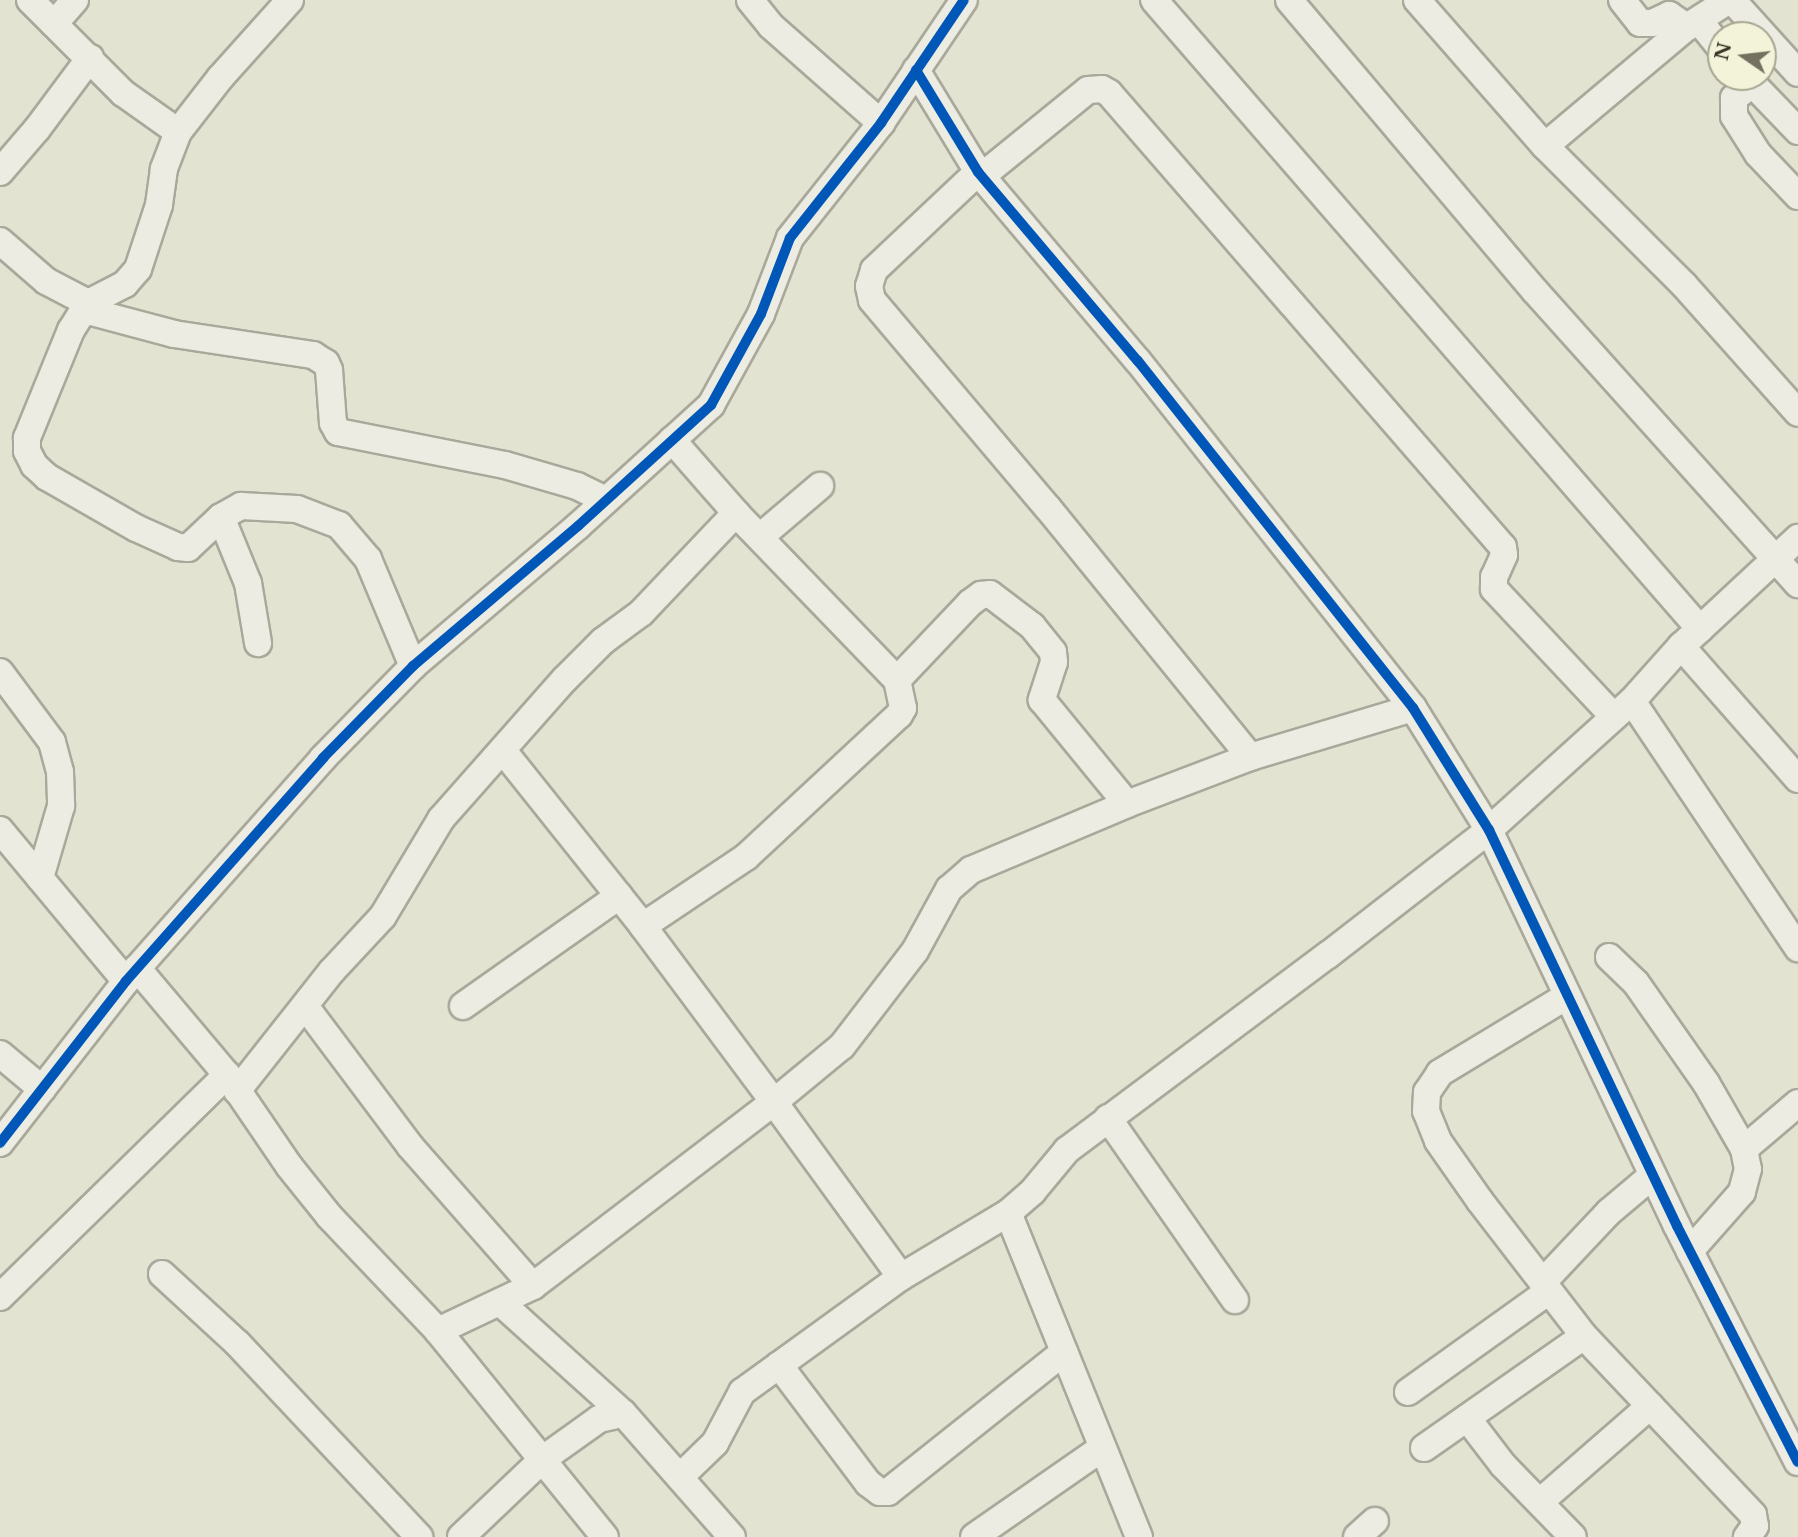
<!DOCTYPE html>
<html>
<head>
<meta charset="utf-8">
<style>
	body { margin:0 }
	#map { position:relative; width:1798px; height:1537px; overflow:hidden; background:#e3e3d2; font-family:"Libre Baskerville",serif }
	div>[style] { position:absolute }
	.roads { filter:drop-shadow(2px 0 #a9a89a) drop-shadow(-2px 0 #a9a89a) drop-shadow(0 2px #a9a89a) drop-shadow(0 -2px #a9a89a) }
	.minor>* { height:26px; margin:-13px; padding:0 13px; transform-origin:13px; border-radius:13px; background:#ecece3 }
	.cycleway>* { height:10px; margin:-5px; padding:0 5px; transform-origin:5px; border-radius:5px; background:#0057b8 }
	span { translate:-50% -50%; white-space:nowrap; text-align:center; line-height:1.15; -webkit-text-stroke:7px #f3f3da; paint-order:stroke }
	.north { position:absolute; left:1707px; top:21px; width:70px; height:70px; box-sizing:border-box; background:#f3f3da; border:2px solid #a8a691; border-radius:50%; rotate:284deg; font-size:19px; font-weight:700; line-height:28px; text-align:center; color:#383323 }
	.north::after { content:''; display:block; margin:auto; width:24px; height:32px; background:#747160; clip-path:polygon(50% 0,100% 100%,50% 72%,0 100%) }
</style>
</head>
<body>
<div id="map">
	<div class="roads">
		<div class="minor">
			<i style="left:30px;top:0;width:132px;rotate:45deg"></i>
			<i style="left:123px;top:93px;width:67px;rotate:35.3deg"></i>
			<i style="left:290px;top:0;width:105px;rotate:131.9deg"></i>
			<i style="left:220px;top:78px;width:68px;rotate:127.9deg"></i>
			<i style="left:178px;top:132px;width:40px;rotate:111deg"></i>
			<i style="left:164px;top:169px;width:36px;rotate:98deg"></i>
			<i style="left:159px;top:205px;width:67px;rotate:108.2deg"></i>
			<i style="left:138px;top:269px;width:20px;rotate:131deg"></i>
			<i style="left:125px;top:284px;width:42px;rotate:152.8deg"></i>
			<i style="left:88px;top:303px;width:32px;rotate:122deg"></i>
			<i style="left:71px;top:330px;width:117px;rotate:112.2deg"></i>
			<i style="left:27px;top:438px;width:13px;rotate:90deg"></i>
			<i style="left:27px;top:451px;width:16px;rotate:63deg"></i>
			<i style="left:34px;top:465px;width:18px;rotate:43deg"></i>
			<i style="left:47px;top:477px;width:103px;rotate:29.8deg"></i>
			<i style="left:136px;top:528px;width:46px;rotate:24.3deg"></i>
			<i style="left:178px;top:547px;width:10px;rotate:6deg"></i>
			<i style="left:188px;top:548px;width:45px;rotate:-43.2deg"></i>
			<i style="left:221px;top:517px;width:23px;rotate:-29deg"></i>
			<i style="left:241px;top:506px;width:56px;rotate:3.1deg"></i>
			<i style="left:297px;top:509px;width:45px;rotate:20.9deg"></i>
			<i style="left:339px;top:525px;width:45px;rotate:49.5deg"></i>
			<i style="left:368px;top:559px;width:116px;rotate:67.2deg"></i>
			<i style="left:750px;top:0;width:33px;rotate:51deg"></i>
			<i style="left:771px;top:26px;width:147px;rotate:41.4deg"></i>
			<i style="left:1154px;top:0;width:833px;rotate:49.04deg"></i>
			<i style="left:1700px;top:629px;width:25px;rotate:138deg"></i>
			<i style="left:1681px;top:646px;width:177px;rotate:48.7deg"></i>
			<i style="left:1289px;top:0;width:381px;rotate:49.8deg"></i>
			<i style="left:1535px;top:291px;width:394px;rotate:48.1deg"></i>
			<i style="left:1417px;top:0;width:194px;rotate:48.8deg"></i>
			<i style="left:1545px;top:146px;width:197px;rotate:45deg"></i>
			<i style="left:1684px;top:285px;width:171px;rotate:48.3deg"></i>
			<i style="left:1622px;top:0;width:29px;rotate:52deg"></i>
			<i style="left:1640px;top:23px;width:12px"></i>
			<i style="left:1652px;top:23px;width:19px;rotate:-25deg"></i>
			<i style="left:1669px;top:15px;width:22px;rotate:34deg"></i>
			<i style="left:1687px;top:27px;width:50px;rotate:-32.7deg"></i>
			<i style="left:1732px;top:0;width:98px;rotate:47.9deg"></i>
			<i style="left:1699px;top:21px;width:35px;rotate:51deg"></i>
			<i style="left:54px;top:24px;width:32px;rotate:-49deg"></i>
			<i style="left:916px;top:70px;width:119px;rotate:58.7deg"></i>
			<i style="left:978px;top:172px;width:248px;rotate:49.8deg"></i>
			<i style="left:1138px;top:361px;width:443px;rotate:51.6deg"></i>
			<i style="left:1413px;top:708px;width:144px;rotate:58.1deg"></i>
			<i style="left:1489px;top:830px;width:438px;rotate:64.6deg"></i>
			<i style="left:1677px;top:1226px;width:265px;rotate:62.9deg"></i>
			<i style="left:1746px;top:77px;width:75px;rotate:46.1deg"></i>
			<i style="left:1752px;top:84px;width:23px;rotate:142deg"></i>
			<i style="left:1734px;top:98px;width:18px;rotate:90deg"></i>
			<i style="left:1734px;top:116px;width:45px;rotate:57.7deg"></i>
			<i style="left:1758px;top:154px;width:58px;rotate:46.4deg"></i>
			<i style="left:1545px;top:146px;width:185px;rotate:-40deg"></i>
			<i style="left:0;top:172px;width:57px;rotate:-49.3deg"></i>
			<i style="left:37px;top:129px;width:89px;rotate:-53.3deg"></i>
			<i style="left:978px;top:172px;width:143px;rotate:136.7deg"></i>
			<i style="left:874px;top:270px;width:17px;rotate:107deg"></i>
			<i style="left:869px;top:286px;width:14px;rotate:78deg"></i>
			<i style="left:872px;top:300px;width:272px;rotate:49.8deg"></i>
			<i style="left:1048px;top:508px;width:321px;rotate:50.9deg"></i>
			<i style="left:982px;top:176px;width:136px;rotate:-39.1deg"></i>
			<i style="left:1088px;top:90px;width:14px;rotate:-4deg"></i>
			<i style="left:1102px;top:89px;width:8px;rotate:30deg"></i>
			<i style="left:1109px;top:93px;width:601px;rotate:49.05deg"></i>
			<i style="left:1503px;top:547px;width:8px;rotate:83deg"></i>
			<i style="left:1504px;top:555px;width:24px;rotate:114deg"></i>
			<i style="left:1494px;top:577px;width:12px;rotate:90deg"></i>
			<i style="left:1494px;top:589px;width:175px;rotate:46.8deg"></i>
			<i style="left:0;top:241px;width:61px;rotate:41deg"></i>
			<i style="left:46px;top:281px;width:47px;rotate:27.6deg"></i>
			<i style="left:84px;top:310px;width:93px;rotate:14.9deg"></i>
			<i style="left:174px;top:334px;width:141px;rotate:8.6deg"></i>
			<i style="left:313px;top:355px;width:15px;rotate:32deg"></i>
			<i style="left:326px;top:363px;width:8px;rotate:67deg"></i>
			<i style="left:329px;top:370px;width:53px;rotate:85.7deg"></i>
			<i style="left:333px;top:423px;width:10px;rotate:61deg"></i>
			<i style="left:338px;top:432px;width:170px;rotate:11.2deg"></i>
			<i style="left:505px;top:465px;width:75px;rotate:16.3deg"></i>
			<i style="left:577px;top:486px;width:32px;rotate:26deg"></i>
			<i style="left:221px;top:517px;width:71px;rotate:67.8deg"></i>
			<i style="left:248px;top:583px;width:61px;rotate:80.5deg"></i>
			<i style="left:760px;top:537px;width:79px;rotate:-40.4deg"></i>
			<i style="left:1700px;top:629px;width:134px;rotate:-42.9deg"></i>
			<i style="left:0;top:672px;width:87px;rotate:53.4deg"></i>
			<i style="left:52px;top:742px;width:31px;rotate:75deg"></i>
			<i style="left:60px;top:772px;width:34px;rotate:88deg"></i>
			<i style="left:61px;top:806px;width:75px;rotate:106.3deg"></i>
			<i style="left:897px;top:680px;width:106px;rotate:-46.5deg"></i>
			<i style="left:970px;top:603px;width:14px;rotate:-36deg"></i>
			<i style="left:981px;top:595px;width:9px;rotate:-6deg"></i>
			<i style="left:990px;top:594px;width:53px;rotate:37.3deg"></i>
			<i style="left:1032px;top:626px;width:33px;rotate:51deg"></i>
			<i style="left:1053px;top:652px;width:10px;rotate:84deg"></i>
			<i style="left:1054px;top:662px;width:40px;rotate:108deg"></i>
			<i style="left:1042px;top:700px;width:134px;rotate:50.7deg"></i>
			<i style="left:1632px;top:701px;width:298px;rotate:56.1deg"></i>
			<i style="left:0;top:830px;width:197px;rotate:50.2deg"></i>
			<i style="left:643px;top:926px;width:124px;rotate:-33.8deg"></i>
			<i style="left:746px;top:857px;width:209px;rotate:-42.9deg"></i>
			<i style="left:899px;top:715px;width:8px;rotate:-60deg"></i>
			<i style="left:903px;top:708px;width:29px;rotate:-102deg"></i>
			<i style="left:897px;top:680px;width:232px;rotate:-134deg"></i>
			<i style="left:736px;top:513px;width:97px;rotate:-131.2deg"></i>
			<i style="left:1609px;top:957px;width:37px;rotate:44deg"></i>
			<i style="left:1636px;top:983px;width:122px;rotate:55deg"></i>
			<i style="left:1706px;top:1083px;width:76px;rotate:60.1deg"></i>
			<i style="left:1744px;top:1149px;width:20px;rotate:79deg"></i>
			<i style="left:1748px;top:1169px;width:24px;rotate:105deg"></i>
			<i style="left:1742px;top:1192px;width:79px;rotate:131.4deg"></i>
			<i style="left:137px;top:968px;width:140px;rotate:49.9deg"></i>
			<i style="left:227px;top:1075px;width:110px;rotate:55.7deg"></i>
			<i style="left:289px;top:1166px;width:64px;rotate:51.3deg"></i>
			<i style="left:329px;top:1216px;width:158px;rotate:46.5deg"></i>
			<i style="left:438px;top:1331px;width:265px;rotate:51deg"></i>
			<i style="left:1567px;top:996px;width:149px;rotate:148.8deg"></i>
			<i style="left:1440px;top:1073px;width:23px;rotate:124deg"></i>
			<i style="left:1427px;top:1092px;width:19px;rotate:93deg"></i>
			<i style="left:1426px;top:1111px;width:32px;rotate:68deg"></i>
			<i style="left:1438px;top:1141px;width:73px;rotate:55deg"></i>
			<i style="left:1480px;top:1201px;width:170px;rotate:52.4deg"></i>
			<i style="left:1584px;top:1336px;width:246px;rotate:46.6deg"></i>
			<i style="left:1753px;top:1515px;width:11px;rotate:80deg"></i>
			<i style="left:1755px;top:1526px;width:14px;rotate:126deg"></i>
			<i style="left:305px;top:1006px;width:175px;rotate:53.1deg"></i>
			<i style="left:410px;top:1146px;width:186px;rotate:48.7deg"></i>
			<i style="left:463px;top:1006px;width:191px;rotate:-35.2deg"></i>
			<i style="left:0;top:1054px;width:55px;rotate:39.8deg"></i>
			<i style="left:237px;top:1091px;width:152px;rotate:-51.7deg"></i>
			<i style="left:331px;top:972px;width:76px;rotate:-47.1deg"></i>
			<i style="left:383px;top:916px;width:113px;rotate:-59.1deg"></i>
			<i style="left:441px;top:819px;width:187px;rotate:-48.5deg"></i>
			<i style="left:565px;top:679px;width:54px;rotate:-45deg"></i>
			<i style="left:603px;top:641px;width:47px;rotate:-36.4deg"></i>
			<i style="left:641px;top:613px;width:138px;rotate:-46.5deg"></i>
			<i style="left:1108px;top:1118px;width:222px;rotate:55.1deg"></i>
			<i style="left:0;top:1143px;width:205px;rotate:-52.1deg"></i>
			<i style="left:126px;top:981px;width:298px;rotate:-48.5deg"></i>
			<i style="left:323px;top:758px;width:129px;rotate:-45.6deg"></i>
			<i style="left:413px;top:666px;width:216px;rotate:-40.3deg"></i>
			<i style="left:578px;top:526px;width:180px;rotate:-42.3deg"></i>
			<i style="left:711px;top:405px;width:104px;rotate:-61.2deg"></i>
			<i style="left:761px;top:314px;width:81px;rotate:-69.1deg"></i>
			<i style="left:790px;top:238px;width:147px;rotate:-51.6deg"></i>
			<i style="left:881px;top:123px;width:148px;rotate:-56deg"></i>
			<i style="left:1744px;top:1149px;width:71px;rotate:-40.4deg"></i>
			<i style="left:1008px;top:1213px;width:125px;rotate:149.1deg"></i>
			<i style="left:901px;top:1277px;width:216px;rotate:-126deg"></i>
			<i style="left:774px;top:1102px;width:88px;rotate:-39.5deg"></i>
			<i style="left:842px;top:1046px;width:120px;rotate:-52.5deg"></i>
			<i style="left:915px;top:951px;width:71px;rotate:-61.3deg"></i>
			<i style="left:949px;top:889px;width:29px;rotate:-41deg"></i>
			<i style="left:971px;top:870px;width:169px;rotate:-22.9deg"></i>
			<i style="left:1127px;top:804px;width:132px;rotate:-20.9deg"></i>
			<i style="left:1250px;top:757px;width:170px;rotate:-16.7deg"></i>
			<i style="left:162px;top:1274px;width:103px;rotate:42.6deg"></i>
			<i style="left:238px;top:1344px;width:265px;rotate:46.8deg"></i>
			<i style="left:1543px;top:1282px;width:96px;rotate:-46.7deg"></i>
			<i style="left:1609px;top:1212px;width:57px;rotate:-40.1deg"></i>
			<i style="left:0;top:1297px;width:318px;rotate:-44.4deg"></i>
			<i style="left:500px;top:1302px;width:166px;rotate:42.1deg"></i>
			<i style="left:623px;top:1413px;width:165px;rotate:48.7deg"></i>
			<i style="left:438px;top:1331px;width:105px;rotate:-25.3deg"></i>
			<i style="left:533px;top:1286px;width:303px;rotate:-37.4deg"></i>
			<i style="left:774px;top:1102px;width:219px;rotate:-126.7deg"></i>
			<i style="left:643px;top:926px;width:223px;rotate:-128.6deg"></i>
			<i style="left:779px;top:1365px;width:148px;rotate:53deg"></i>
			<i style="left:868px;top:1483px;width:15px;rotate:37deg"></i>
			<i style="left:880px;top:1492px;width:8px"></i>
			<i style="left:888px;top:1492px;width:225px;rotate:-38.5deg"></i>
			<i style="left:1408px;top:1392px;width:173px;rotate:-35.6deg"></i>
			<i style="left:1467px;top:1418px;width:59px;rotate:52.5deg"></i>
			<i style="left:1503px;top:1465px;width:100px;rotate:45.8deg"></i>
			<i style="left:1424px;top:1448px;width:195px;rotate:-35deg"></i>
			<i style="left:680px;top:1477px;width:49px;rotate:-44.2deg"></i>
			<i style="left:715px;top:1443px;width:58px;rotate:-62.1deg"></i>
			<i style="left:742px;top:1392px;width:196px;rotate:-35.9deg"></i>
			<i style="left:1541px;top:1501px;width:145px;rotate:-41.1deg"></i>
			<i style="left:461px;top:1537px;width:113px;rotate:-43.6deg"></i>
			<i style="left:543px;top:1459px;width:69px;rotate:-35.5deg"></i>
			<i style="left:599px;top:1419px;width:14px;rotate:-12deg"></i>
			<i style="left:974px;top:1537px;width:156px;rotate:-34.8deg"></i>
			<i style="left:1139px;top:1537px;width:349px;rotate:-112deg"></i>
			<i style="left:1008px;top:1213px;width:33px;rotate:-41deg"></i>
			<i style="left:1033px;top:1191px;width:53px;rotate:-50.3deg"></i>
			<i style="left:1067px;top:1150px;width:326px;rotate:-36.8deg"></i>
			<i style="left:1328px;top:955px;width:204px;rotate:-37.8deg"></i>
			<i style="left:1489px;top:830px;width:193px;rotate:-42.1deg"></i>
			<i style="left:1632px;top:701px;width:74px;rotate:-48.3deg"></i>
			<i style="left:1357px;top:1537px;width:24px;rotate:-42deg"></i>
		</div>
	</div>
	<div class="cycleway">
		<i style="left:916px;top:70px;width:119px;rotate:58.7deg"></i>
		<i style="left:978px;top:172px;width:248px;rotate:49.8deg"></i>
		<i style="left:1138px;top:361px;width:443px;rotate:51.6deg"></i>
		<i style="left:1413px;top:708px;width:144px;rotate:58.1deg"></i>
		<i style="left:1489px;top:830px;width:438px;rotate:64.6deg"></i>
		<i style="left:1677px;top:1226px;width:265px;rotate:62.9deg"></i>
		<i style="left:0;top:1143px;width:205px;rotate:-52.1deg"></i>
		<i style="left:126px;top:981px;width:298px;rotate:-48.5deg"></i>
		<i style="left:323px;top:758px;width:129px;rotate:-45.6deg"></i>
		<i style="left:413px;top:666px;width:216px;rotate:-40.3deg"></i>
		<i style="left:578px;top:526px;width:180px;rotate:-42.3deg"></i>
		<i style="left:711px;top:405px;width:104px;rotate:-61.2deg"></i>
		<i style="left:761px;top:314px;width:81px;rotate:-69.1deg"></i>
		<i style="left:790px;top:238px;width:147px;rotate:-51.6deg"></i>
		<i style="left:881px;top:123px;width:148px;rotate:-56deg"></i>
	</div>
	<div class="north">N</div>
</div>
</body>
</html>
